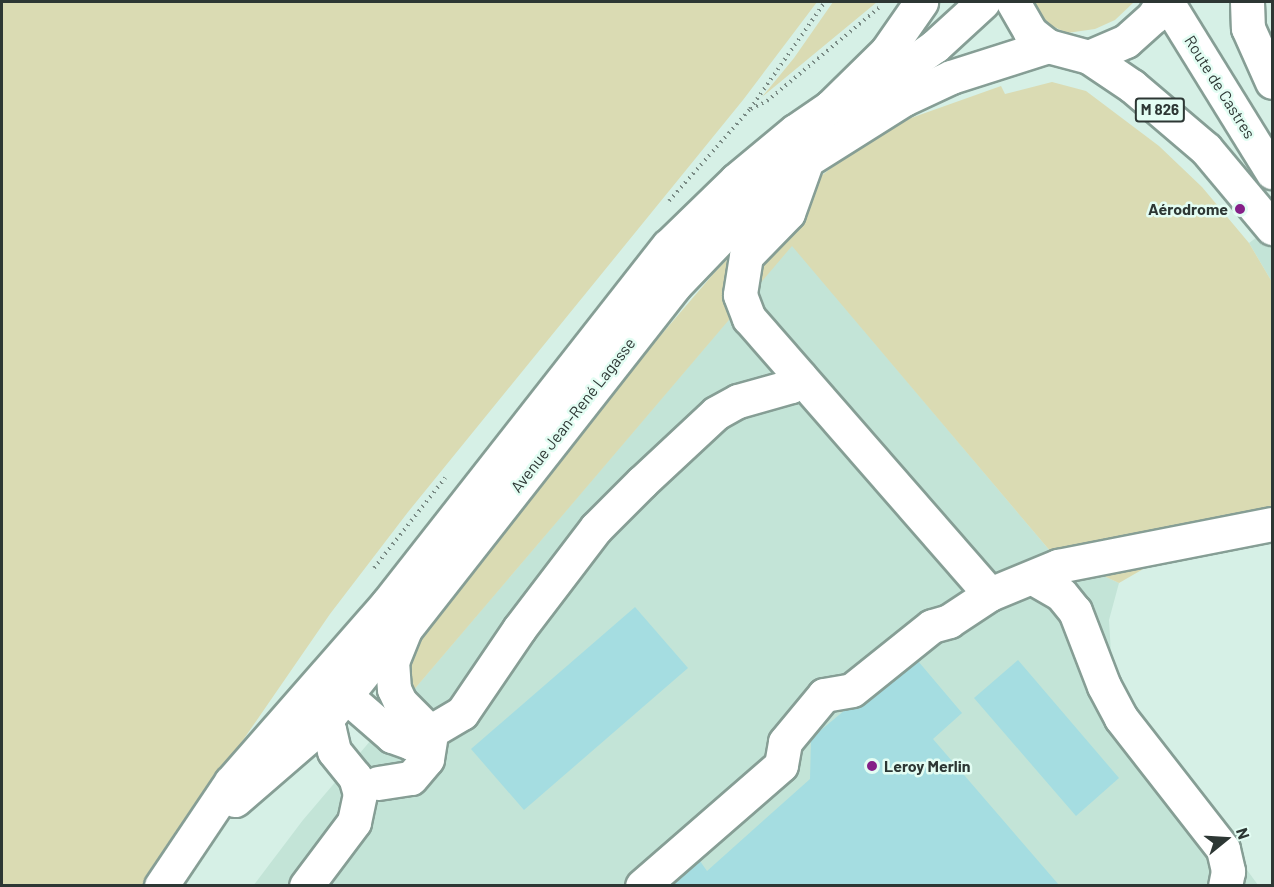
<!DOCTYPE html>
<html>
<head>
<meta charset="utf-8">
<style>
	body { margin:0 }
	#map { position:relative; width:1274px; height:887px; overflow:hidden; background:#d6f0e6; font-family:Barlow,sans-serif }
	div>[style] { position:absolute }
	.built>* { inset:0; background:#c3e4d7 }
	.green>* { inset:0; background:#dadbb3 }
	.building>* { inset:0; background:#a5dde1 }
	.path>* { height:4px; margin-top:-2px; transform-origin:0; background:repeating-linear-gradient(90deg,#7a8b85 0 1.5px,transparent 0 6px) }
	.roads { filter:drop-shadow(2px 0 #869e95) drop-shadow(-2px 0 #869e95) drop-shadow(0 2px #869e95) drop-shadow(0 -2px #869e95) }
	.minor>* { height:33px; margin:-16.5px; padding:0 16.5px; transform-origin:16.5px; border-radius:16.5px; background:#fff }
	.major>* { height:33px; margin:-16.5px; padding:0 16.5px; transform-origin:16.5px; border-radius:16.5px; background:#fff }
	.dots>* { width:16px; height:16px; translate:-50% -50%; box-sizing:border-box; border:3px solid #e3fdf3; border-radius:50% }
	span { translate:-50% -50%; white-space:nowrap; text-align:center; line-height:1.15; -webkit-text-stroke:5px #e3fdf3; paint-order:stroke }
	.shield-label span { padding:2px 4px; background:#e3fdf3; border:2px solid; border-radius:4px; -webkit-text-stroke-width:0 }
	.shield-label { font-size:15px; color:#2d3734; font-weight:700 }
	.street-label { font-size:16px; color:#2d3734 }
	.poi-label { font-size:16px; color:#2d3734; font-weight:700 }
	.right { translate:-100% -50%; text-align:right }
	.left { translate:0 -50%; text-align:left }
	.frame { position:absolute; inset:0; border:3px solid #2d3734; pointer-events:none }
	.north { position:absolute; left:1196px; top:809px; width:60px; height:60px; -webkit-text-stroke:4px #e3fdf3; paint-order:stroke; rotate:72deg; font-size:16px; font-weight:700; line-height:24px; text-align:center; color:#2d3734 }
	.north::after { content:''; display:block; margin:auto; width:21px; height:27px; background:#2d3734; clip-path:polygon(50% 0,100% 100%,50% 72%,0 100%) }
</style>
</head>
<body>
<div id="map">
	<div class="built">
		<i style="clip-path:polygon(1272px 226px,1272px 282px,1249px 243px)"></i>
		<i style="clip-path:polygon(792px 245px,1051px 552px,1119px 583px,1109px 620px,1113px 687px,1258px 885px,253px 886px,303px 820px)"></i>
	</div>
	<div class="green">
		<i style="clip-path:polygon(2px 2px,817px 2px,743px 100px,408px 512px,330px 614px,143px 885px,2px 886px)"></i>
		<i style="clip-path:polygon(833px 2px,877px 2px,762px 97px,794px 58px)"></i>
		<i style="clip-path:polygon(1032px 2px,1134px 2px,1115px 20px,1095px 29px,1067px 33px,1046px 23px)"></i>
		<i style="clip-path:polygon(1052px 82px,1086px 91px,1159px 146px,1202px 187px,1249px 243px,1272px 282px,1272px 533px,1171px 553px,1119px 583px,1051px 552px,792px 246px,412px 692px,406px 683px,406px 666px,418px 644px,637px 363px,715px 272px,765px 221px,856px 148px,911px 118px,1001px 86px,1005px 94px)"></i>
	</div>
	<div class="building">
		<i style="clip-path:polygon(635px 607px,688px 668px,524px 810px,471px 749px)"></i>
		<i style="clip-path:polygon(1018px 660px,1119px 778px,1076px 816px,974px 698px)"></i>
		<i style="clip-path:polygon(918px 661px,962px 713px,933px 739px,1059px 885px,671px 885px,700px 861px,707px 871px,810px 779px,811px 740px,815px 735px,845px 710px,864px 705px)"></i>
	</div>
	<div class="path">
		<i style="left:751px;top:109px;width:18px;rotate:-27deg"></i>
		<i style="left:767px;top:101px;width:148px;rotate:-39.8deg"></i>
		<i style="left:669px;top:201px;width:123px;rotate:-48.6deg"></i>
		<i style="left:750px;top:109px;width:131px;rotate:-55deg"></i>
		<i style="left:374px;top:568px;width:115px;rotate:-51.7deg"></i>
	</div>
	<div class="roads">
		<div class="minor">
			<i style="left:1247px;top:2px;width:26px;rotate:88deg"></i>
			<i style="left:1248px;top:28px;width:59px;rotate:66deg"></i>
			<i style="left:807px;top:160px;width:56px;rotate:109.7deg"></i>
			<i style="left:788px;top:213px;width:60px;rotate:134.3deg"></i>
			<i style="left:746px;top:256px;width:39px;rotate:99deg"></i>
			<i style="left:740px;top:295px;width:25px;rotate:69deg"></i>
			<i style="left:749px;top:318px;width:366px;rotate:48.9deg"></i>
			<i style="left:1033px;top:578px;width:32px;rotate:30deg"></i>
			<i style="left:1061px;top:594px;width:22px;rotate:51deg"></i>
			<i style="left:1075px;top:611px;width:80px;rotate:68.9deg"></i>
			<i style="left:1104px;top:686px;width:36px;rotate:62deg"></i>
			<i style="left:1121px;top:718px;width:166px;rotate:52.1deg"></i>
			<i style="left:1223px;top:849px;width:23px;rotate:77deg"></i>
			<i style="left:1228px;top:871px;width:15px;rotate:101deg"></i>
			<i style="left:404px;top:632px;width:31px;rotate:112deg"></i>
			<i style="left:392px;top:661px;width:28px;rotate:86deg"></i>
			<i style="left:394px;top:689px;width:14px;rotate:65deg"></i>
			<i style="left:400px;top:702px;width:44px;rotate:45deg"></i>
			<i style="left:346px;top:696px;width:61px;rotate:41deg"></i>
			<i style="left:392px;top:736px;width:20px;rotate:20deg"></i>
			<i style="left:411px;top:743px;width:59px;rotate:-30.5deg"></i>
			<i style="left:462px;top:713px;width:102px;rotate:-55.8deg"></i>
			<i style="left:519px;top:629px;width:127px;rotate:-52.7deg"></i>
			<i style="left:596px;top:528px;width:65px;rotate:-45deg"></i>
			<i style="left:642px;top:482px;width:101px;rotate:-43deg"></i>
			<i style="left:716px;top:413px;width:25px;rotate:-29deg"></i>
			<i style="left:738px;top:401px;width:55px;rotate:-15.8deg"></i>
			<i style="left:791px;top:386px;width:13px;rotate:-45deg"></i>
			<i style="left:378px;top:783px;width:33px;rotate:-9deg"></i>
			<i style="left:411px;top:778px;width:25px;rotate:-50deg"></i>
			<i style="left:427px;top:759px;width:26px;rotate:-81deg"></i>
			<i style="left:235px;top:800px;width:115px;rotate:-40.8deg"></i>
			<i style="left:322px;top:725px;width:88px;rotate:-51.4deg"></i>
			<i style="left:377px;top:656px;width:40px;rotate:-44deg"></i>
			<i style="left:406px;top:628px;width:433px;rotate:-51.9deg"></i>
			<i style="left:673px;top:287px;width:108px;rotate:-46.1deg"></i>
			<i style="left:748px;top:209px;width:77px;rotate:-39.7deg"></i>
			<i style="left:807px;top:160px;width:115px;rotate:-32.2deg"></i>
			<i style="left:904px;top:99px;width:52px;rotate:-25.1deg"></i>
			<i style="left:951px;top:77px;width:102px;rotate:-17.7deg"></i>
			<i style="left:161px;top:886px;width:125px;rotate:-56.1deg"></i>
			<i style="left:231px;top:782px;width:237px;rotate:-48.8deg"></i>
			<i style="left:387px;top:604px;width:455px;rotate:-51.9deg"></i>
			<i style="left:668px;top:246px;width:95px;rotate:-44.1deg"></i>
			<i style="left:736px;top:180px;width:77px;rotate:-39.7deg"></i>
			<i style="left:795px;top:131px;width:42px;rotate:-34.4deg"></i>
			<i style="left:830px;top:107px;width:63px;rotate:-25.3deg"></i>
			<i style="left:887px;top:80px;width:59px;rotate:-35.3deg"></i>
			<i style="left:935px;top:46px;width:65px;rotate:-42.5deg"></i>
			<i style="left:306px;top:886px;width:80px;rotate:-53.1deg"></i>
			<i style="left:354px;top:822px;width:29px;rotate:-78deg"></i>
			<i style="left:360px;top:794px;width:18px;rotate:-106deg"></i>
			<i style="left:355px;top:777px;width:33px;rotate:-129deg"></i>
			<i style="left:334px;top:751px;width:22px;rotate:-103deg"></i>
			<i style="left:329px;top:730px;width:28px;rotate:-138deg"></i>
			<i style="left:642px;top:886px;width:184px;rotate:-41deg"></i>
			<i style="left:781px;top:765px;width:23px;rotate:-80deg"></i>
			<i style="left:785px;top:742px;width:61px;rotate:-50.3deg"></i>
			<i style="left:824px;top:695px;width:28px;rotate:-10deg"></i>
			<i style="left:852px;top:690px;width:102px;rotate:-38.7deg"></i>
			<i style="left:932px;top:626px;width:18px;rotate:-16deg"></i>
			<i style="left:949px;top:621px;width:49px;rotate:-33.4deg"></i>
			<i style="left:990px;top:594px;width:74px;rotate:-22.4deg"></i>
			<i style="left:1058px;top:566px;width:218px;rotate:-11.1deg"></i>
		</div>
		<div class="major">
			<i style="left:1013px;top:2px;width:34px;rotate:60deg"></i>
			<i style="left:1030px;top:32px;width:23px;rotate:38deg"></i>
			<i style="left:1048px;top:46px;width:42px;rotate:15deg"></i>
			<i style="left:1089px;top:57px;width:40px;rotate:-23.4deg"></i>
			<i style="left:1126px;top:41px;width:36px;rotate:-42deg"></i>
			<i style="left:1153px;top:17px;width:17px;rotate:-59deg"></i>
			<i style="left:1167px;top:2px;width:200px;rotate:58.3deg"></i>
			<i style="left:1089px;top:57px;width:52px;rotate:34deg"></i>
			<i style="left:1132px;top:86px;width:97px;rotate:40.4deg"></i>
			<i style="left:1206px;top:149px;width:103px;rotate:50.1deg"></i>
			<i style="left:830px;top:107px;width:80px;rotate:-44.5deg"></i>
			<i style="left:887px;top:51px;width:60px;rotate:-55.2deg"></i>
		</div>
	</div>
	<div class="dots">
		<i style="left:1240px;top:209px;background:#852088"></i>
		<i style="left:872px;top:766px;background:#852088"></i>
	</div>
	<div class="shield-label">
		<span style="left:1160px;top:110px">M 826</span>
	</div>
	<div class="street-label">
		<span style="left:1220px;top:87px;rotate:58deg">Route de Castres</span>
		<span style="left:573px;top:415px;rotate:-52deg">Avenue Jean-René Lagasse</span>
	</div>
	<div class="poi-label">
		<span class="right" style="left:1228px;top:209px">Aérodrome</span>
		<span class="left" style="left:884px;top:766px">Leroy Merlin</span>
	</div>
	<div class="frame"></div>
	<div class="north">N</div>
</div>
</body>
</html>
